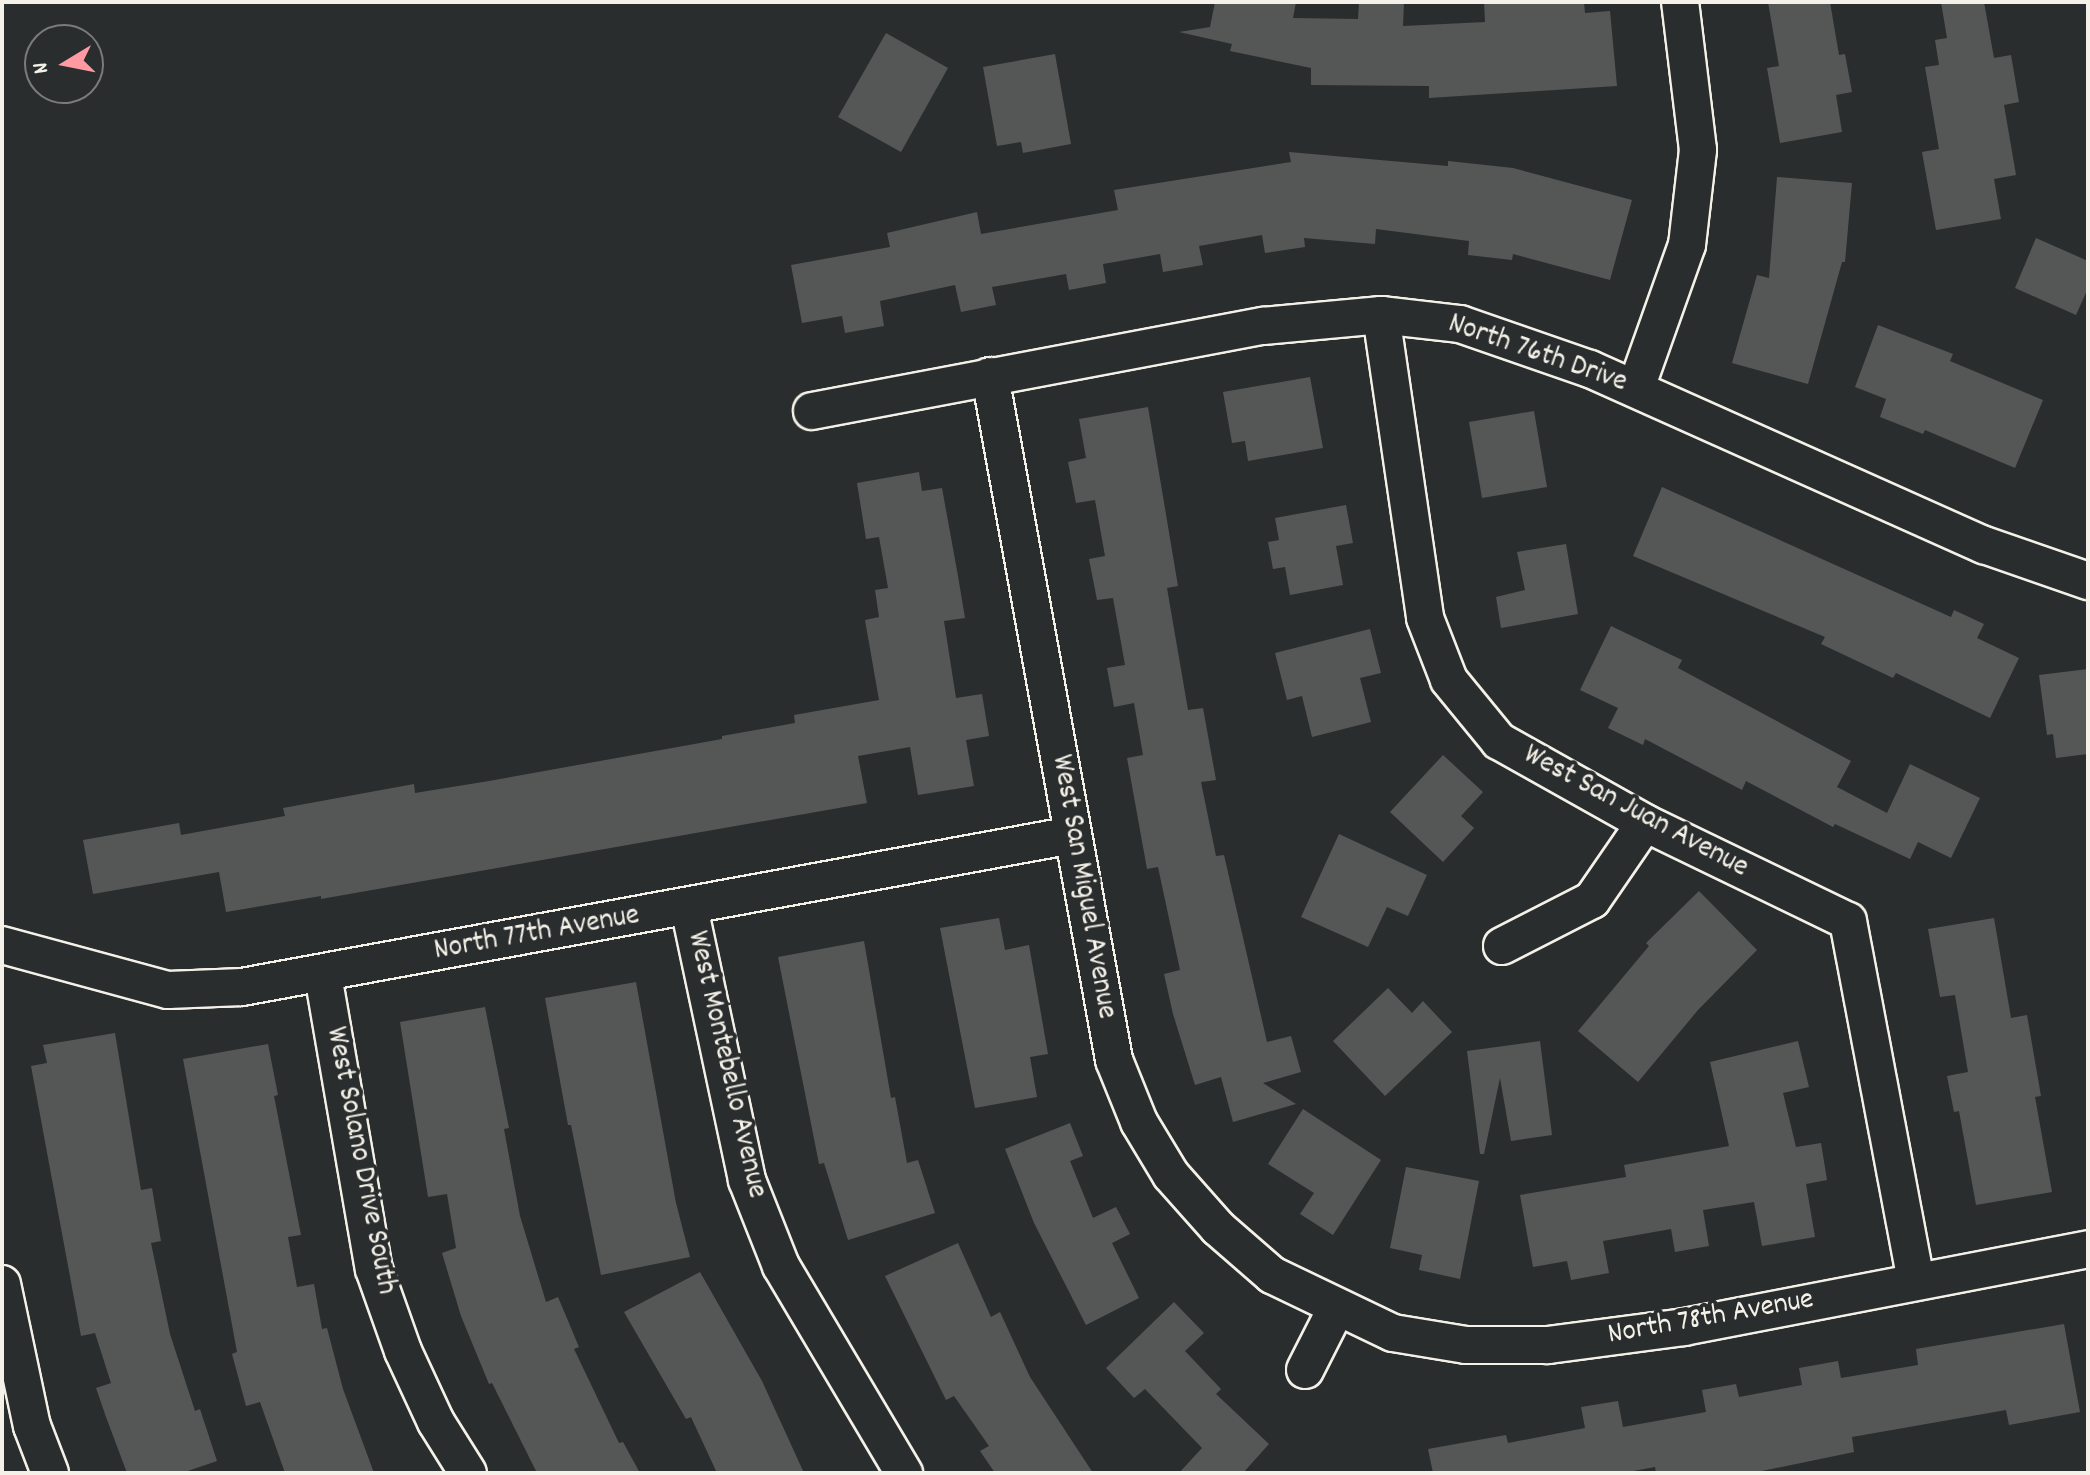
<!DOCTYPE html>
<html>
<head>
<meta charset="utf-8">
<style>
	body { margin:0 }
	#map { position:relative; width:2090px; height:1475px; overflow:hidden; background:#2a2d2e; font-family:Dekko,sans-serif }
	div>[style] { position:absolute }
	.building>* { inset:0; background:#555756 }
	.roads { filter:drop-shadow(2px 0 #f4f1e8) drop-shadow(-2px 0 #f4f1e8) drop-shadow(0 2px #f4f1e8) drop-shadow(0 -2px #f4f1e8) }
	.minor>* { height:36px; margin:-18px; padding:0 18px; transform-origin:18px; border-radius:18px; background:#2a2d2e }
	span { translate:-50% -50%; white-space:nowrap; text-align:center; line-height:1.15; -webkit-text-stroke:8px #2a2d2e; paint-order:stroke }
	.street-label { font-size:30px; color:#f4f1e8 }
	.frame { position:absolute; inset:0; border:4px solid #f4f1e8; pointer-events:none }
	.north { position:absolute; left:24px; top:24px; width:80px; height:80px; box-sizing:border-box; background:#2a2d2e; border:2px solid #7b7b78; border-radius:50%; rotate:260deg; font-size:22px; font-weight:700; line-height:32px; text-align:center; color:#f4f1e8 }
	.north::after { content:''; display:block; margin:auto; width:28px; height:36px; background:#ff9aa2; clip-path:polygon(50% 0,100% 100%,50% 72%,0 100%) }
</style>
</head>
<body>
<div id="map">
	<div class="building">
		<i style="clip-path:polygon(1215px 2px,1296px 2px,1293px 18px,1358px 19px,1359px 2px,1404px 2px,1403px 26px,1485px 22px,1484px 2px,1584px 2px,1585px 13px,1610px 11px,1617px 86px,1429px 98px,1429px 86px,1311px 85px,1311px 68px,1230px 51px,1232px 44px,1179px 32px,1210px 27px)"></i>
		<i style="clip-path:polygon(1768px 2px,1830px 2px,1839px 55px,1845px 54px,1852px 92px,1836px 95px,1842px 132px,1780px 143px,1767px 68px,1779px 66px)"></i>
		<i style="clip-path:polygon(1941px 2px,1984px 2px,1994px 58px,2011px 55px,2019px 102px,2004px 105px,2016px 175px,1994px 179px,2001px 219px,1936px 230px,1922px 152px,1939px 149px,1925px 67px,1939px 65px,1935px 40px,1947px 38px)"></i>
		<i style="clip-path:polygon(886px 33px,948px 68px,901px 152px,838px 117px)"></i>
		<i style="clip-path:polygon(1055px 54px,1071px 144px,1023px 153px,1021px 142px,997px 146px,983px 67px)"></i>
		<i style="clip-path:polygon(1289px 152px,1448px 166px,1448px 161px,1513px 168px,1632px 200px,1610px 280px,1513px 254px,1512px 260px,1468px 255px,1469px 241px,1376px 229px,1375px 244px,1304px 238px,1305px 247px,1265px 253px,1262px 235px,1199px 246px,1203px 265px,1163px 272px,1160px 254px,1103px 264px,1106px 283px,1069px 290px,1066px 274px,992px 287px,996px 305px,961px 312px,955px 285px,880px 301px,884px 326px,845px 333px,842px 316px,802px 323px,791px 265px,890px 247px,887px 233px,977px 212px,981px 234px,1118px 210px,1114px 190px,1291px 162px)"></i>
		<i style="clip-path:polygon(1777px 177px,1852px 183px,1845px 262px,1842px 262px,1808px 384px,1732px 363px,1757px 275px,1769px 278px)"></i>
		<i style="clip-path:polygon(2036px 238px,2088px 261px,2088px 288px,2076px 315px,2015px 288px)"></i>
		<i style="clip-path:polygon(1878px 325px,1953px 354px,1950px 361px,2043px 400px,2015px 468px,1925px 430px,1923px 434px,1880px 417px,1886px 399px,1855px 387px)"></i>
		<i style="clip-path:polygon(1310px 377px,1323px 448px,1248px 461px,1245px 441px,1232px 443px,1223px 392px)"></i>
		<i style="clip-path:polygon(1148px 407px,1178px 586px,1167px 588px,1188px 710px,1203px 708px,1216px 780px,1201px 782px,1216px 856px,1224px 855px,1267px 1042px,1291px 1036px,1301px 1072px,1263px 1083px,1296px 1104px,1233px 1122px,1221px 1077px,1195px 1085px,1173px 1014px,1164px 974px,1180px 970px,1158px 867px,1147px 869px,1127px 758px,1143px 755px,1134px 703px,1114px 707px,1107px 668px,1125px 665px,1113px 598px,1097px 600px,1089px 559px,1105px 556px,1095px 500px,1076px 503px,1068px 462px,1086px 458px,1079px 419px)"></i>
		<i style="clip-path:polygon(1534px 411px,1547px 487px,1482px 498px,1469px 422px)"></i>
		<i style="clip-path:polygon(919px 472px,922px 491px,942px 488px,958px 576px,965px 618px,944px 621px,956px 698px,982px 694px,989px 736px,966px 740px,974px 786px,918px 795px,910px 747px,858px 756px,867px 803px,321px 899px,321px 896px,226px 912px,219px 872px,93px 894px,83px 840px,179px 823px,181px 835px,285px 816px,283px 808px,414px 784px,415px 793px,489px 781px,722px 739px,722px 736px,795px 723px,794px 715px,879px 700px,865px 620px,879px 617px,875px 590px,888px 588px,879px 537px,866px 539px,857px 483px)"></i>
		<i style="clip-path:polygon(1662px 487px,1951px 617px,1954px 610px,1984px 624px,1977px 638px,2019px 658px,1990px 718px,1896px 673px,1893px 678px,1821px 644px,1825px 637px,1633px 556px)"></i>
		<i style="clip-path:polygon(1346px 505px,1353px 543px,1336px 546px,1343px 585px,1290px 595px,1285px 567px,1273px 569px,1268px 542px,1279px 540px,1275px 518px)"></i>
		<i style="clip-path:polygon(1566px 544px,1578px 614px,1501px 628px,1496px 597px,1525px 590px,1517px 552px)"></i>
		<i style="clip-path:polygon(1611px 626px,1682px 660px,1678px 668px,1851px 761px,1837px 787px,1887px 813px,1910px 764px,1980px 798px,1951px 858px,1918px 842px,1910px 859px,1835px 824px,1833px 827px,1746px 781px,1742px 790px,1645px 739px,1643px 745px,1608px 728px,1618px 708px,1580px 690px)"></i>
		<i style="clip-path:polygon(1370px 629px,1381px 673px,1360px 678px,1371px 722px,1312px 737px,1302px 696px,1287px 700px,1275px 653px)"></i>
		<i style="clip-path:polygon(2088px 669px,2088px 754px,2056px 758px,2053px 734px,2047px 735px,2039px 675px)"></i>
		<i style="clip-path:polygon(1443px 755px,1483px 792px,1461px 816px,1474px 828px,1443px 862px,1390px 812px)"></i>
		<i style="clip-path:polygon(1339px 834px,1427px 875px,1408px 916px,1387px 907px,1368px 947px,1301px 917px)"></i>
		<i style="clip-path:polygon(1699px 891px,1757px 950px,1698px 1010px,1638px 1082px,1578px 1031px,1649px 946px,1646px 943px)"></i>
		<i style="clip-path:polygon(999px 918px,1005px 950px,1029px 945px,1048px 1054px,1030px 1057px,1037px 1097px,975px 1108px,940px 928px)"></i>
		<i style="clip-path:polygon(1994px 918px,2011px 1018px,2027px 1015px,2041px 1096px,2035px 1097px,2052px 1192px,1976px 1205px,1959px 1111px,1954px 1112px,1947px 1076px,1968px 1072px,1955px 995px,1940px 997px,1928px 929px)"></i>
		<i style="clip-path:polygon(864px 941px,891px 1098px,895px 1097px,907px 1163px,918px 1160px,935px 1213px,848px 1240px,824px 1163px,819px 1164px,778px 957px)"></i>
		<i style="clip-path:polygon(636px 982px,676px 1203px,690px 1257px,601px 1275px,571px 1125px,568px 1125px,545px 998px)"></i>
		<i style="clip-path:polygon(1388px 988px,1412px 1013px,1423px 1001px,1452px 1032px,1385px 1096px,1333px 1041px)"></i>
		<i style="clip-path:polygon(485px 1007px,509px 1128px,504px 1129px,520px 1216px,546px 1302px,558px 1297px,579px 1347px,574px 1349px,619px 1443px,623px 1442px,640px 1473px,537px 1473px,492px 1383px,489px 1384px,461px 1316px,442px 1253px,456px 1248px,447px 1194px,428px 1197px,400px 1022px)"></i>
		<i style="clip-path:polygon(115px 1033px,141px 1190px,152px 1188px,161px 1241px,151px 1243px,170px 1334px,195px 1411px,200px 1409px,217px 1461px,182px 1473px,127px 1473px,106px 1417px,96px 1388px,111px 1383px,95px 1333px,81px 1336px,31px 1066px,47px 1063px,43px 1045px)"></i>
		<i style="clip-path:polygon(1540px 1041px,1552px 1135px,1511px 1141px,1500px 1078px,1484px 1154px,1480px 1154px,1467px 1051px)"></i>
		<i style="clip-path:polygon(1798px 1041px,1809px 1087px,1783px 1093px,1796px 1147px,1821px 1143px,1827px 1180px,1806px 1184px,1815px 1237px,1762px 1246px,1754px 1202px,1703px 1210px,1709px 1246px,1675px 1252px,1671px 1229px,1603px 1241px,1609px 1273px,1571px 1280px,1567px 1261px,1533px 1267px,1520px 1195px,1626px 1177px,1624px 1165px,1729px 1146px,1710px 1062px)"></i>
		<i style="clip-path:polygon(268px 1044px,278px 1095px,274px 1096px,301px 1235px,288px 1237px,297px 1287px,314px 1284px,322px 1329px,327px 1328px,343px 1389px,374px 1473px,285px 1473px,260px 1402px,246px 1406px,232px 1354px,237px 1352px,183px 1059px)"></i>
		<i style="clip-path:polygon(1303px 1109px,1381px 1160px,1333px 1235px,1300px 1214px,1314px 1193px,1268px 1164px)"></i>
		<i style="clip-path:polygon(1070px 1123px,1083px 1156px,1070px 1161px,1093px 1218px,1116px 1207px,1130px 1234px,1112px 1243px,1139px 1298px,1086px 1325px,1034px 1223px,1005px 1149px)"></i>
		<i style="clip-path:polygon(1406px 1167px,1479px 1181px,1460px 1279px,1419px 1270px,1422px 1255px,1390px 1248px)"></i>
		<i style="clip-path:polygon(958px 1243px,991px 1317px,1000px 1312px,1030px 1377px,1093px 1473px,995px 1473px,980px 1451px,989px 1446px,954px 1396px,946px 1400px,885px 1276px)"></i>
		<i style="clip-path:polygon(700px 1272px,762px 1381px,804px 1473px,717px 1473px,691px 1417px,686px 1419px,624px 1312px)"></i>
		<i style="clip-path:polygon(1174px 1302px,1204px 1333px,1185px 1351px,1221px 1389px,1216px 1394px,1269px 1444px,1243px 1473px,1179px 1473px,1202px 1448px,1145px 1389px,1134px 1398px,1106px 1368px)"></i>
		<i style="clip-path:polygon(2064px 1324px,2080px 1412px,2009px 1425px,2006px 1410px,1852px 1437px,1854px 1452px,1752px 1473px,1656px 1473px,1655px 1467px,1623px 1473px,1433px 1473px,1428px 1449px,1506px 1435px,1508px 1443px,1585px 1428px,1581px 1407px,1618px 1401px,1623px 1427px,1706px 1412px,1702px 1390px,1736px 1384px,1739px 1397px,1802px 1385px,1799px 1368px,1838px 1361px,1841px 1378px,1918px 1365px,1916px 1349px)"></i>
	</div>
	<div class="roads">
		<div class="minor">
			<i style="left:1381px;top:315px;width:306px;rotate:81.7deg"></i>
			<i style="left:1425px;top:618px;width:66px;rotate:68.8deg"></i>
			<i style="left:1449px;top:680px;width:79px;rotate:50.7deg"></i>
			<i style="left:1499px;top:741px;width:167px;rotate:29.3deg"></i>
			<i style="left:1645px;top:823px;width:225px;rotate:25.8deg"></i>
			<i style="left:1848px;top:921px;width:366px;rotate:79.3deg"></i>
			<i style="left:990px;top:376px;width:695px;rotate:79.72deg"></i>
			<i style="left:1114px;top:1060px;width:67px;rotate:68deg"></i>
			<i style="left:1139px;top:1122px;width:62px;rotate:58.9deg"></i>
			<i style="left:1171px;top:1175px;width:71px;rotate:48.4deg"></i>
			<i style="left:1218px;top:1228px;width:72px;rotate:41deg"></i>
			<i style="left:1272px;top:1275px;width:134px;rotate:25.6deg"></i>
			<i style="left:1393px;top:1333px;width:74px;rotate:9.3deg"></i>
			<i style="left:1466px;top:1345px;width:82px"></i>
			<i style="left:1548px;top:1345px;width:137px;rotate:-7.5deg"></i>
			<i style="left:1684px;top:1327px;width:411px;rotate:-10.9deg"></i>
			<i style="left:1636px;top:388px;width:152px;rotate:-70.4deg"></i>
			<i style="left:1687px;top:245px;width:96px;rotate:-83.4deg"></i>
			<i style="left:1698px;top:150px;width:149px;rotate:-96.9deg"></i>
			<i style="left:812px;top:411px;width:459px;rotate:-10.7deg"></i>
			<i style="left:1263px;top:326px;width:119px;rotate:-5.3deg"></i>
			<i style="left:1381px;top:315px;width:80px;rotate:6.5deg"></i>
			<i style="left:1460px;top:324px;width:138px;rotate:19.1deg"></i>
			<i style="left:1590px;top:369px;width:432px;rotate:24.1deg"></i>
			<i style="left:1984px;top:545px;width:110px;rotate:19.1deg"></i>
			<i style="left:689px;top:907px;width:279px;rotate:78deg"></i>
			<i style="left:747px;top:1180px;width:92px;rotate:68.4deg"></i>
			<i style="left:781px;top:1266px;width:241px;rotate:59.3deg"></i>
			<i style="left:2px;top:945px;width:172px;rotate:15.2deg"></i>
			<i style="left:168px;top:990px;width:74px;rotate:-2.3deg"></i>
			<i style="left:242px;top:987px;width:845px;rotate:-10.37deg"></i>
			<i style="left:1502px;top:946px;width:101px;rotate:-27.1deg"></i>
			<i style="left:1592px;top:900px;width:93px;rotate:-55.5deg"></i>
			<i style="left:323px;top:975px;width:298px;rotate:80.2deg"></i>
			<i style="left:374px;top:1269px;width:87px;rotate:70.5deg"></i>
			<i style="left:403px;top:1351px;width:78px;rotate:65.1deg"></i>
			<i style="left:436px;top:1422px;width:60px;rotate:57.9deg"></i>
			<i style="left:2px;top:1284px;width:145px;rotate:78.1deg"></i>
			<i style="left:32px;top:1426px;width:50px;rotate:69deg"></i>
			<i style="left:1305px;top:1370px;width:68px;rotate:-63.1deg"></i>
		</div>
	</div>
	<div class="street-label">
		<span style="left:1537px;top:355px;rotate:19deg">North 76th Drive</span>
		<span style="left:1635px;top:813px;rotate:28deg">West San Juan Avenue</span>
		<span style="left:1082px;top:887px;rotate:80deg">West San Miguel Avenue</span>
		<span style="left:537px;top:935px;rotate:-10deg">North 77th Avenue</span>
		<span style="left:725px;top:1065px;rotate:77deg">West Montebello Avenue</span>
		<span style="left:359px;top:1161px;rotate:79deg">West Solano Drive South</span>
		<span style="left:1711px;top:1319px;rotate:-10deg">North 78th Avenue</span>
	</div>
	<div class="frame"></div>
	<div class="north">N</div>
</div>
</body>
</html>
